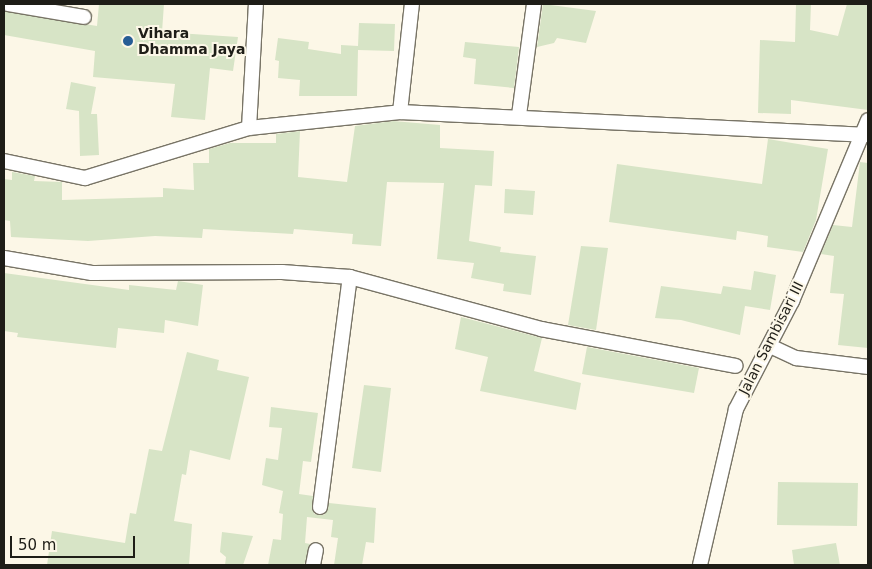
<!DOCTYPE html>
<html>
<head>
<meta charset="utf-8">
<style>
	body { margin:0 }
	#map { position:relative; width:872px; height:569px; overflow:hidden; background:#fcf7e7; font-family:"DejaVu Sans",sans-serif }
	div>[style] { position:absolute }
	.building>* { inset:0; background:#d7e4c6 }
	.roads { filter:drop-shadow(1px 0 #787466) drop-shadow(-1px 0 #787466) drop-shadow(0 1px #787466) drop-shadow(0 -1px #787466) }
	.street>* { height:14px; margin:-7px; padding:0 7px; transform-origin:7px; border-radius:7px; background:#fff }
	.dots>* { width:14px; height:14px; translate:-50% -50%; box-sizing:border-box; border:2px solid #fcf7e7; border-radius:50% }
	span { translate:-50% -50%; white-space:nowrap; text-align:center; line-height:1.15; -webkit-text-stroke:4px #fcf7e7; paint-order:stroke }
	.poi-label { font-size:14px; color:#1e1d17; font-weight:700 }
	.left { translate:0 -50%; text-align:left }
	.street-label { font-size:14px; color:#1e1d17 }
	.frame { position:absolute; inset:0; border:5px solid #1e1d17; pointer-events:none }
	.scale { position:absolute; left:10px; top:536px; width:125px; height:22px; box-sizing:border-box; border:2px solid #1e1d17; border-top:0; padding-left:6px; font-size:15px; line-height:18px; white-space:nowrap; color:#1e1d17; -webkit-text-stroke:4px #fcf7e7; paint-order:stroke }
</style>
</head>
<body>
<div id="map">
	<div class="building">
		<i style="clip-path:polygon(99px 4px,164px 4px,162px 32px,238px 37px,233px 71px,210px 68px,205px 120px,171px 117px,175px 84px,93px 77px,95px 51px,4px 35px,4px 11px,97px 26px)"></i>
		<i style="clip-path:polygon(543px 4px,596px 11px,586px 43px,557px 38px,554px 43px,537px 47px)"></i>
		<i style="clip-path:polygon(796px 4px,811px 4px,810px 30px,838px 36px,847px 4px,868px 4px,868px 110px,791px 100px,791px 114px,758px 113px,760px 40px,795px 42px)"></i>
		<i style="clip-path:polygon(359px 23px,395px 24px,394px 51px,358px 50px,357px 96px,299px 96px,300px 80px,278px 78px,279px 61px,275px 60px,278px 38px,309px 42px,308px 49px,341px 54px,341px 45px,358px 46px)"></i>
		<i style="clip-path:polygon(465px 42px,519px 47px,514px 88px,474px 84px,476px 59px,463px 57px)"></i>
		<i style="clip-path:polygon(71px 82px,96px 87px,91px 114px,97px 114px,99px 155px,80px 156px,79px 111px,66px 109px)"></i>
		<i style="clip-path:polygon(393px 121px,440px 125px,440px 148px,494px 151px,492px 186px,475px 185px,469px 241px,501px 247px,500px 252px,536px 256px,531px 295px,503px 291px,504px 284px,471px 278px,474px 263px,437px 259px,444px 183px,387px 182px,381px 246px,352px 244px,353px 234px,294px 229px,293px 234px,203px 229px,202px 238px,155px 236px,88px 241px,11px 237px,10px 221px,4px 220px,4px 179px,12px 180px,12px 172px,35px 176px,34px 181px,62px 182px,62px 200px,163px 197px,163px 188px,194px 190px,193px 163px,209px 163px,209px 149px,230px 143px,276px 143px,276px 134px,300px 131px,298px 177px,347px 182px,355px 126px)"></i>
		<i style="clip-path:polygon(768px 139px,828px 149px,816px 220px,803px 252px,767px 247px,768px 236px,737px 231px,736px 240px,609px 222px,617px 164px,762px 184px)"></i>
		<i style="clip-path:polygon(860px 162px,868px 163px,868px 348px,838px 345px,844px 294px,830px 293px,834px 256px,821px 254px,833px 225px,852px 227px)"></i>
		<i style="clip-path:polygon(505px 189px,535px 191px,533px 215px,504px 213px)"></i>
		<i style="clip-path:polygon(581px 246px,608px 248px,596px 330px,568px 325px)"></i>
		<i style="clip-path:polygon(754px 271px,776px 275px,770px 310px,745px 306px,740px 335px,681px 320px,655px 318px,661px 286px,721px 294px,723px 286px,751px 290px)"></i>
		<i style="clip-path:polygon(4px 273px,129px 290px,129px 285px,176px 290px,178px 281px,203px 285px,198px 326px,165px 320px,164px 333px,118px 328px,116px 348px,17px 337px,18px 333px,4px 331px)"></i>
		<i style="clip-path:polygon(461px 317px,542px 338px,534px 371px,581px 383px,576px 410px,480px 391px,488px 357px,455px 349px)"></i>
		<i style="clip-path:polygon(587px 347px,699px 368px,694px 393px,582px 374px)"></i>
		<i style="clip-path:polygon(187px 352px,219px 360px,217px 370px,249px 377px,230px 460px,190px 450px,186px 475px,182px 474px,174px 521px,192px 524px,189px 565px,47px 565px,52px 531px,125px 543px,130px 513px,136px 514px,149px 449px,162px 451px)"></i>
		<i style="clip-path:polygon(364px 385px,391px 388px,381px 472px,352px 468px)"></i>
		<i style="clip-path:polygon(271px 407px,318px 413px,311px 462px,303px 461px,299px 494px,313px 496px,314px 514px,324px 515px,329px 503px,376px 508px,374px 543px,366px 542px,362px 565px,334px 565px,338px 538px,331px 537px,333px 520px,307px 517px,305px 543px,310px 544px,304px 565px,268px 565px,273px 539px,281px 540px,283px 514px,279px 513px,283px 491px,262px 485px,266px 458px,278px 460px,282px 428px,269px 427px)"></i>
		<i style="clip-path:polygon(778px 482px,858px 483px,857px 526px,777px 525px)"></i>
		<i style="clip-path:polygon(222px 532px,253px 536px,243px 565px,225px 565px,226px 557px,220px 552px)"></i>
		<i style="clip-path:polygon(836px 543px,840px 565px,794px 565px,792px 550px)"></i>
	</div>
	<div class="roads">
		<div class="street">
			<i style="left:8px;top:4px;width:77px;rotate:9.7deg"></i>
			<i style="left:400px;top:112px;width:109px;rotate:-83.7deg"></i>
			<i style="left:519px;top:115px;width:112px;rotate:-82.3deg"></i>
			<i style="left:249px;top:128px;width:124px;rotate:-86.8deg"></i>
			<i style="left:4px;top:161px;width:83px;rotate:11.9deg"></i>
			<i style="left:85px;top:178px;width:171px;rotate:-17deg"></i>
			<i style="left:249px;top:128px;width:152px;rotate:-6deg"></i>
			<i style="left:400px;top:112px;width:469px;rotate:2.8deg"></i>
			<i style="left:4px;top:258px;width:89px;rotate:9.7deg"></i>
			<i style="left:92px;top:273px;width:190px;rotate:-0.3deg"></i>
			<i style="left:282px;top:272px;width:68px;rotate:4.2deg"></i>
			<i style="left:350px;top:277px;width:198px;rotate:15.2deg"></i>
			<i style="left:541px;top:329px;width:198px;rotate:10.7deg"></i>
			<i style="left:770px;top:346px;width:29px;rotate:25deg"></i>
			<i style="left:796px;top:358px;width:73px;rotate:7.1deg"></i>
			<i style="left:320px;top:507px;width:232px;rotate:-82.6deg"></i>
			<i style="left:313px;top:565px;width:15px;rotate:-79deg"></i>
			<i style="left:700px;top:565px;width:160px;rotate:-77deg"></i>
			<i style="left:736px;top:409px;width:122px;rotate:-62.6deg"></i>
			<i style="left:792px;top:301px;width:196px;rotate:-67.2deg"></i>
		</div>
	</div>
	<div class="dots">
		<i style="left:128px;top:41px;background:#275d95"></i>
	</div>
	<div class="poi-label">
		<span class="left" style="left:138px;top:41px">Vihara<br>Dhamma Jaya</span>
	</div>
	<div class="street-label">
		<span style="left:771px;top:338px;rotate:-63deg">Jalan Sambisari III</span>
	</div>
	<div class="frame"></div>
	<div class="scale">50 m</div>
</div>
</body>
</html>
